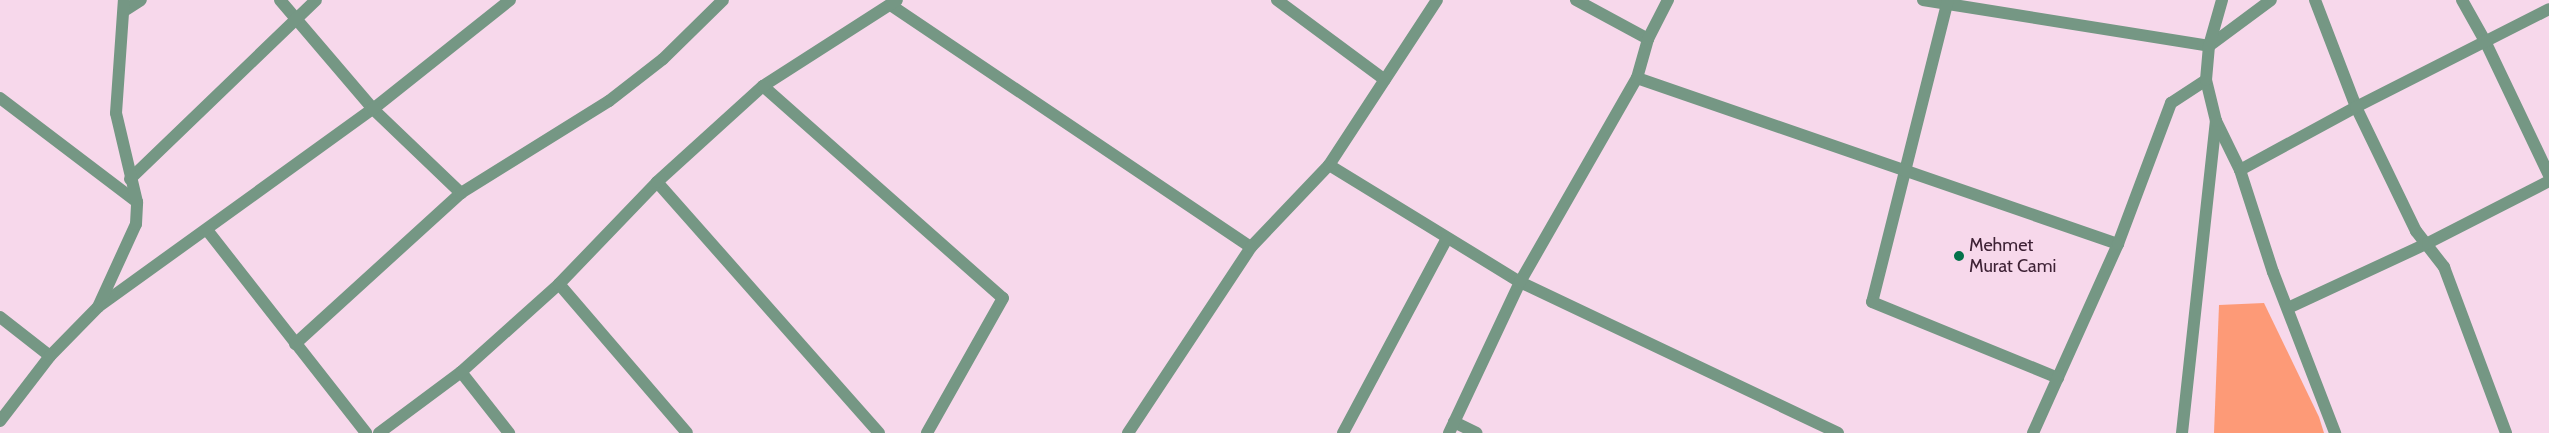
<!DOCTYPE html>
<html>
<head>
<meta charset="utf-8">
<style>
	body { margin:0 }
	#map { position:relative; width:2549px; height:433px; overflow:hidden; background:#f7d8eb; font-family:Cabin,sans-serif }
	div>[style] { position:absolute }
	.green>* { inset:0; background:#fd9a77 }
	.minor>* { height:12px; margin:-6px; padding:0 6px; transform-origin:6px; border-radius:6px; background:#759784 }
	.dots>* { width:14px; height:14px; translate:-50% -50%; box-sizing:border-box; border:2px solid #f7d8eb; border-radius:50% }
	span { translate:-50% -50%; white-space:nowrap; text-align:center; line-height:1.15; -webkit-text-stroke:4px #f7d8eb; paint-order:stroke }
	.poi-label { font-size:18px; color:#3e2235 }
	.left { translate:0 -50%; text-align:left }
</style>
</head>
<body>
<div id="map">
	<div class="green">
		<i style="clip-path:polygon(2264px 303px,2319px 417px,2324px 433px,2214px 433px,2219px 305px)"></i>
	</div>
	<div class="minor">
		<i style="left:280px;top:0;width:143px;rotate:49.5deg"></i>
		<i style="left:373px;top:109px;width:122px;rotate:43.7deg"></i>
		<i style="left:1277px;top:0;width:134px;rotate:36.5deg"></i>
		<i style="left:1576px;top:0;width:82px;rotate:28.4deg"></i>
		<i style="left:1923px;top:0;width:290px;rotate:9.1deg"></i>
		<i style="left:2209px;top:46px;width:77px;rotate:-36.6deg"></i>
		<i style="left:1948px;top:0;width:311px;rotate:104.1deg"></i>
		<i style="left:1872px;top:302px;width:201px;rotate:22.2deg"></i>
		<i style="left:2315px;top:0;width:115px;rotate:69deg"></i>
		<i style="left:2356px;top:107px;width:138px;rotate:64.2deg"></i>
		<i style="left:2416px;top:231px;width:46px;rotate:52.1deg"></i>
		<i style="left:2444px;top:267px;width:177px;rotate:69.5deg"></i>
		<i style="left:2462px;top:0;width:47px;rotate:60.7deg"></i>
		<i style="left:2485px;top:41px;width:148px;rotate:64.5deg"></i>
		<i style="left:892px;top:6px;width:432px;rotate:33.9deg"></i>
		<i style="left:124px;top:11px;width:20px;rotate:-33deg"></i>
		<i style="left:1637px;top:78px;width:509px;rotate:19.04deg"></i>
		<i style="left:763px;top:86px;width:320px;rotate:41.5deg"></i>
		<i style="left:1003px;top:298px;width:155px;rotate:119.4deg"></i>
		<i style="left:0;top:98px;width:172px;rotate:37.2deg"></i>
		<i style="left:2216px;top:121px;width:55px;rotate:63.9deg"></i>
		<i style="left:2240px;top:170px;width:107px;rotate:72.1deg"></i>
		<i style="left:2273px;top:272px;width:173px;rotate:68.9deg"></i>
		<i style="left:1329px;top:165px;width:224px;rotate:31.5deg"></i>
		<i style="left:1520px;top:282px;width:352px;rotate:25.4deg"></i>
		<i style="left:2240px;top:170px;width:132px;rotate:-28.5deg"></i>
		<i style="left:2356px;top:107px;width:216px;rotate:-26.9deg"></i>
		<i style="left:130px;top:179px;width:258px;rotate:-43.9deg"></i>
		<i style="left:657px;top:182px;width:335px;rotate:48.5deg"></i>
		<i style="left:207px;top:230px;width:258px;rotate:51.9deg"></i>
		<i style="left:559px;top:284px;width:196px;rotate:49.3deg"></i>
		<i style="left:98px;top:307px;width:339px;rotate:-35.8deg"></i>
		<i style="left:373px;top:109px;width:175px;rotate:-38.5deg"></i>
		<i style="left:2288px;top:308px;width:154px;rotate:-24.9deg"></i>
		<i style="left:2428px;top:243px;width:136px;rotate:-27.1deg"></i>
		<i style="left:0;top:317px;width:63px;rotate:38deg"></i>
		<i style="left:295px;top:344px;width:224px;rotate:-42.3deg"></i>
		<i style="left:461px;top:193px;width:174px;rotate:-31.9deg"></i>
		<i style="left:609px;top:101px;width:68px;rotate:-37.9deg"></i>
		<i style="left:663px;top:59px;width:84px;rotate:-44.5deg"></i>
		<i style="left:461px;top:372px;width:78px;rotate:51.8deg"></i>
		<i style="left:0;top:421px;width:82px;rotate:-52.4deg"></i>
		<i style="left:50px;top:356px;width:69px;rotate:-45.6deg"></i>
		<i style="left:98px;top:307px;width:91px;rotate:-65.4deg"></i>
		<i style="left:136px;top:224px;width:22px;rotate:-87deg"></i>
		<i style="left:137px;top:202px;width:91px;rotate:-103.3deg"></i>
		<i style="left:116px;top:113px;width:113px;rotate:-86deg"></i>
		<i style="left:1454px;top:422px;width:25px;rotate:26deg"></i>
		<i style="left:379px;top:433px;width:102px;rotate:-36.6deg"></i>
		<i style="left:461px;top:372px;width:132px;rotate:-41.9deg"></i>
		<i style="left:559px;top:284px;width:141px;rotate:-46.1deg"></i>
		<i style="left:657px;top:182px;width:143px;rotate:-42.2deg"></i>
		<i style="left:763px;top:86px;width:159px;rotate:-32.7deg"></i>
		<i style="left:1128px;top:433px;width:223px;rotate:-56.5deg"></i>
		<i style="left:1251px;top:247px;width:113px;rotate:-46.4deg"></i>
		<i style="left:1329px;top:165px;width:197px;rotate:-56.8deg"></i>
		<i style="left:1343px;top:433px;width:221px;rotate:-61.9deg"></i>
		<i style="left:1449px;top:433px;width:167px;rotate:-64.8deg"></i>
		<i style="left:1520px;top:282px;width:235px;rotate:-60.2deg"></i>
		<i style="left:1637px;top:78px;width:41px;rotate:-74.2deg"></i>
		<i style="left:1648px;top:39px;width:44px;rotate:-62.9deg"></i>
		<i style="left:2033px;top:433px;width:207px;rotate:-65.8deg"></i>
		<i style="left:2118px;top:244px;width:151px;rotate:-69.4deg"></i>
		<i style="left:2171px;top:103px;width:42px;rotate:-33.3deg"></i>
		<i style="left:2182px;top:433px;width:314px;rotate:-83.8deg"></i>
		<i style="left:2216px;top:121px;width:42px;rotate:-103.7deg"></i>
		<i style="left:2206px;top:80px;width:34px;rotate:-85deg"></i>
		<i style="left:2209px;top:46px;width:48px;rotate:-74.2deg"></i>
	</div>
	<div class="dots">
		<i style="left:1959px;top:256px;background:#04714a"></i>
	</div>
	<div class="poi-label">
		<span class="left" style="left:1969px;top:256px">Mehmet<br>Murat Cami</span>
	</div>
</div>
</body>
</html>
